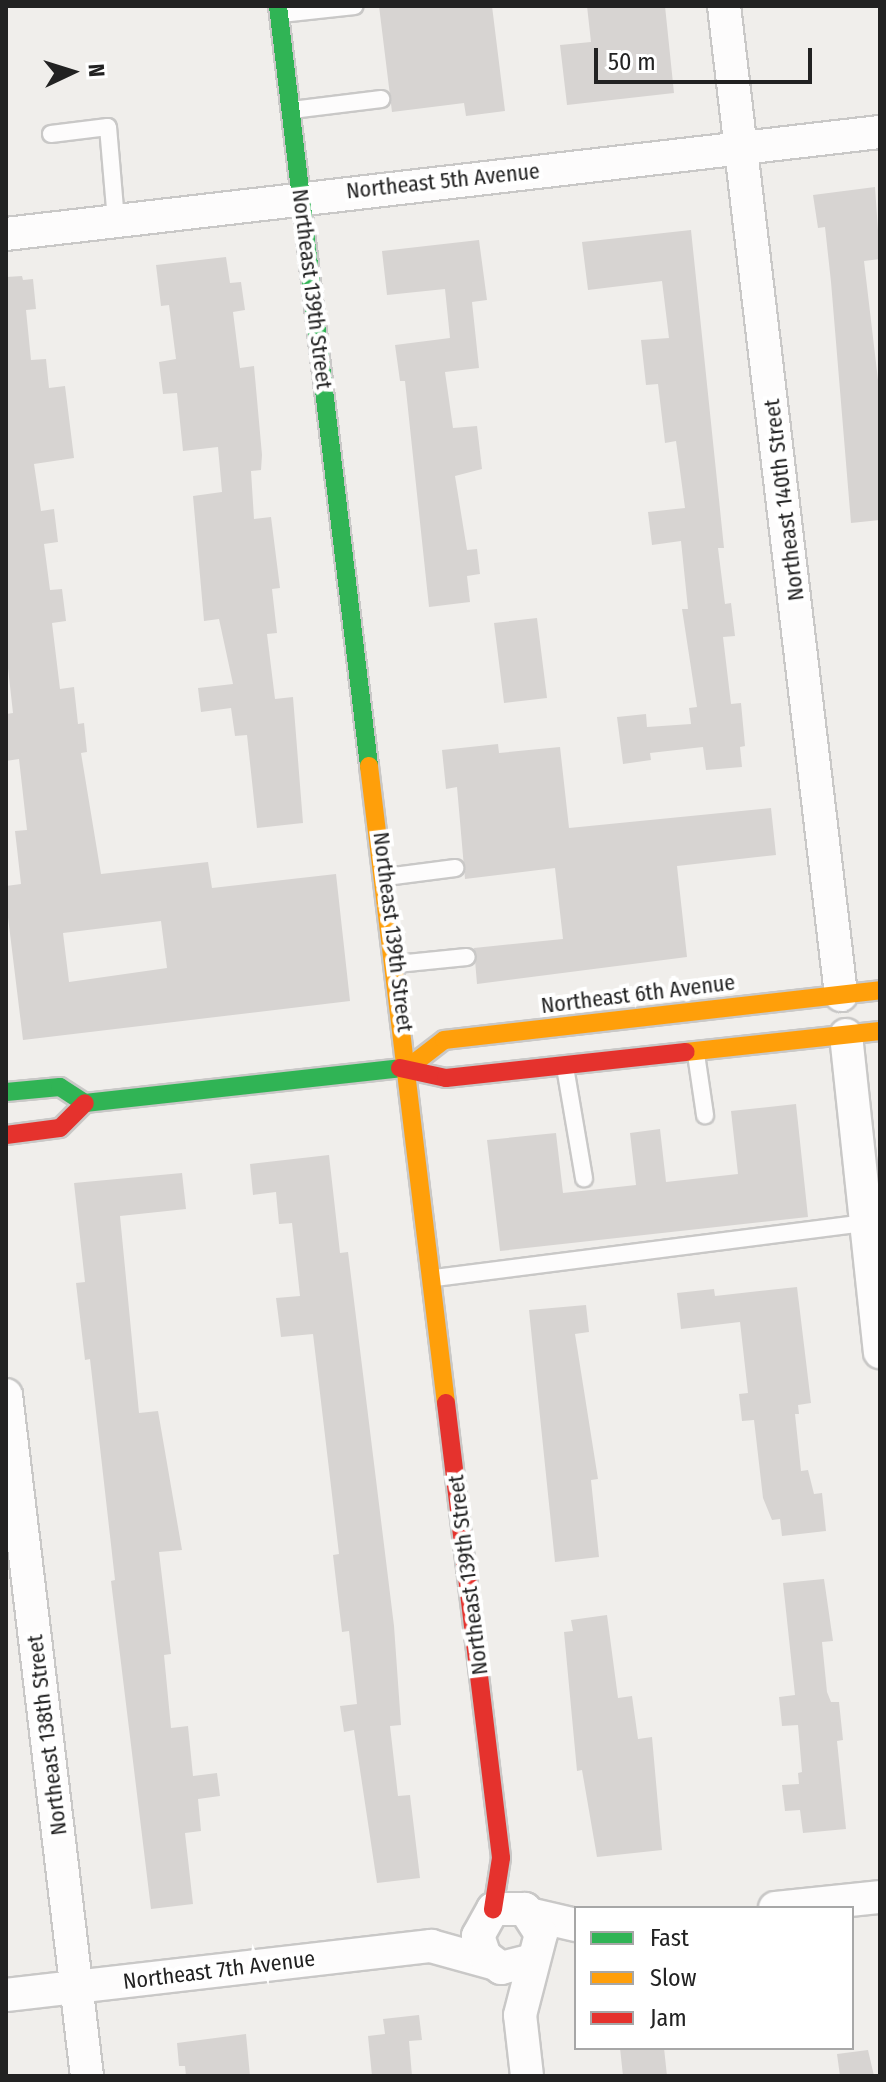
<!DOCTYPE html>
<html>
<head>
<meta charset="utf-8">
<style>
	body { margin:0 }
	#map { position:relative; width:886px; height:2082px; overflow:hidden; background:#f0eeeb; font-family:"Fira Sans Condensed",sans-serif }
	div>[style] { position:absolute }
	.building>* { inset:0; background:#d7d4d2 }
	.roads { filter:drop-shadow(2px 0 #c9c8c7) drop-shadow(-2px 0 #c9c8c7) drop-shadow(0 2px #c9c8c7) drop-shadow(0 -2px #c9c8c7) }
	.lane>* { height:16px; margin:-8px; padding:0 8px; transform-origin:8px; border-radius:8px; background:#fdfcfc }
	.street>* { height:32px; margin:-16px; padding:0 16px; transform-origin:16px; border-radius:16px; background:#fdfcfc }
	.fast>* { height:18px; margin:-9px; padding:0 9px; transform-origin:9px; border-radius:9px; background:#30b455 }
	.slow>* { height:18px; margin:-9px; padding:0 9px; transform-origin:9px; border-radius:9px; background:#ff9f0a }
	.jam>* { height:18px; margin:-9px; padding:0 9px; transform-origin:9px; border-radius:9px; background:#e5322d }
	span { translate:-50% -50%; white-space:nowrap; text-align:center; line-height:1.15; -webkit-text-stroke:8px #fff; paint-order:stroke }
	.street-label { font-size:22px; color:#222 }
	.frame { position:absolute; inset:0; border:8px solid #222; pointer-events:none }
	.legend { position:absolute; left:574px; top:1906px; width:280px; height:144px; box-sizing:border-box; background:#fff; border:2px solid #a7a7a7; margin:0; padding:10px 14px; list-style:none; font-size:24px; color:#222 }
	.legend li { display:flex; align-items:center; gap:16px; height:40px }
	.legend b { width:40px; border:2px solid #a7a7a7 }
	.north { position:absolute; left:32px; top:32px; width:80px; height:80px; -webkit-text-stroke:6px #fff; paint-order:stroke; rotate:86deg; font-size:22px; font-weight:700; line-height:32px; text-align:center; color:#222 }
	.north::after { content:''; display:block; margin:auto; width:28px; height:36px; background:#222; clip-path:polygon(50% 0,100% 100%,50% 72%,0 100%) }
	.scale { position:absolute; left:594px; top:48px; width:218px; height:36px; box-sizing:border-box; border:4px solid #222; border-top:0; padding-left:10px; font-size:24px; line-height:28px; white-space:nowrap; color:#222; -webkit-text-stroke:6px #fff; paint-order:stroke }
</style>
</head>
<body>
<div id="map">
	<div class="building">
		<i style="clip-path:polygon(379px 6px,492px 6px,505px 111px,466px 116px,464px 103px,392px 112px)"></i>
		<i style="clip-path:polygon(587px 6px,665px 6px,674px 93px,567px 105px,560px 45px,591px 42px)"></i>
		<i style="clip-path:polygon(875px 187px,880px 259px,864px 261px,880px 397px,880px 520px,851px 523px,831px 282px,825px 227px,818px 228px,813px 195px)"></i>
		<i style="clip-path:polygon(691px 230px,724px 548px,718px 548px,725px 604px,731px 603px,735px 636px,723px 637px,731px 704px,741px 703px,745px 746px,740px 747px,742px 767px,706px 770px,703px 747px,650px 753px,651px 760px,623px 764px,617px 717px,646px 714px,647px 727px,691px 724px,689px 708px,697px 707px,682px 609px,688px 609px,681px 541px,652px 545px,648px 512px,685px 508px,676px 441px,665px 443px,658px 384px,646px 385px,641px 340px,669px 338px,662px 281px,588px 290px,582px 242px)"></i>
		<i style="clip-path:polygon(479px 240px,487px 300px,472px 302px,479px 368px,445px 372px,453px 428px,477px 426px,482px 469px,455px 476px,467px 550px,477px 549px,480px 574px,467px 576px,470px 602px,429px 607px,405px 381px,400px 381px,395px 345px,450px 338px,445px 289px,387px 295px,382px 251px)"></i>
		<i style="clip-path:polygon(226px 257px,230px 283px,241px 282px,245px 310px,233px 312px,240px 368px,254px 366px,262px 455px,261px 470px,251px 471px,254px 519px,271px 517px,280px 588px,272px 589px,277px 633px,267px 634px,275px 699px,293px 697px,303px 823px,257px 828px,247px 735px,235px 736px,231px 708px,201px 712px,198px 688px,233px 684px,219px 619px,204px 621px,193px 496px,222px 492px,218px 447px,183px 451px,177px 393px,163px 394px,159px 362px,176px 359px,169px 305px,161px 306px,156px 265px)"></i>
		<i style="clip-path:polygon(evenodd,22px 276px,23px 280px,33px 279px,36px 309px,26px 310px,31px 360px,46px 359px,49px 388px,65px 386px,74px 458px,34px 464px,41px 511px,54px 509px,58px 542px,44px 544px,50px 590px,62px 589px,66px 621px,52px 623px,60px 689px,74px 687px,78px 724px,84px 723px,87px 752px,81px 753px,101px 874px,208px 862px,212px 888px,336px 874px,350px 1001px,23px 1040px,6px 901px,6px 886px,21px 884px,15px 831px,27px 830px,19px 759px,6px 761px,6px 714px,13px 713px,6px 650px,6px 277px,22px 276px,161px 921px,167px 968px,69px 982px,63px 933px,161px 921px)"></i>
		<i style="clip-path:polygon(537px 618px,547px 698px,504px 703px,494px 623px)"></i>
		<i style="clip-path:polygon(498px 744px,499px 753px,560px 747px,569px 828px,771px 808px,776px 855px,677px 866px,687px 957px,477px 984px,474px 948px,563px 939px,555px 868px,465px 879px,457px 787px,446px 789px,442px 750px)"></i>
		<i style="clip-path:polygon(796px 1104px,808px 1217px,500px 1251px,487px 1140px,556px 1133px,563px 1193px,636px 1185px,630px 1133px,660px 1129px,666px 1182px,738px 1174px,731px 1111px)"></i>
		<i style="clip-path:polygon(329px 1155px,340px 1253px,348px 1252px,394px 1626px,401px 1725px,390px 1726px,398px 1796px,410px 1795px,420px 1878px,377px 1883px,354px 1730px,344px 1732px,340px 1706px,357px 1704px,349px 1631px,342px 1632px,333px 1555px,339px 1554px,313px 1334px,281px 1337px,276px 1298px,300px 1296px,292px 1223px,279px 1224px,276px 1192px,253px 1195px,250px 1164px)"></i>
		<i style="clip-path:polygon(182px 1173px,186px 1209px,120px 1216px,139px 1413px,158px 1411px,182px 1550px,159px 1552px,171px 1654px,164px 1655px,171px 1728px,188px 1726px,193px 1776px,217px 1773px,220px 1796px,198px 1799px,201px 1831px,185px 1833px,193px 1904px,151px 1909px,111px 1581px,115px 1580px,90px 1359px,85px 1360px,76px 1283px,85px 1282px,74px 1183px)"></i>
		<i style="clip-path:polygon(797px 1287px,811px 1403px,798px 1405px,799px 1414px,795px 1414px,801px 1471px,808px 1470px,814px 1494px,822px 1493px,826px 1531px,782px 1536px,780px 1519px,772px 1520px,763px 1498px,754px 1420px,742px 1421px,739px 1394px,748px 1393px,740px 1322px,681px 1329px,677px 1293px,714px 1289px,715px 1296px)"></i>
		<i style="clip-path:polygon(586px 1305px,589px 1332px,575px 1334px,598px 1479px,591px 1480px,599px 1557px,555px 1562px,529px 1310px)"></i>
		<i style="clip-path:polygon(824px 1579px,833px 1641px,822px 1642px,827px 1692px,831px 1702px,839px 1702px,843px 1740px,837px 1741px,846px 1829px,803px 1833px,800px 1810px,785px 1811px,782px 1785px,799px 1784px,798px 1773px,802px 1772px,798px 1725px,782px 1726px,779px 1697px,795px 1695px,783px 1583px)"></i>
		<i style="clip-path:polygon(607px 1615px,618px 1698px,632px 1696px,638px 1739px,652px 1737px,662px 1850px,597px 1857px,582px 1770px,577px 1771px,564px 1632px,573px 1631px,571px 1620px)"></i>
		<i style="clip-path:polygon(419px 2015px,422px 2040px,409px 2041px,412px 2076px,372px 2076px,368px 2036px,385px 2034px,383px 2019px)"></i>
		<i style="clip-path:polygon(246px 2034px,250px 2076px,186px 2076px,185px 2066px,179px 2066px,177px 2043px)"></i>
		<i style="clip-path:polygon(620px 2048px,664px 2048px,667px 2076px,623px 2076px)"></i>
		<i style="clip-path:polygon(868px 2050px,874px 2076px,840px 2076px,837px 2054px)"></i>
	</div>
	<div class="roads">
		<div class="lane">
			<i style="left:281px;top:14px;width:74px;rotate:-6.2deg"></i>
			<i style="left:292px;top:110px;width:90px;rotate:-7deg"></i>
			<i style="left:51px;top:134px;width:57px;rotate:-7deg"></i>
			<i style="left:108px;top:127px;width:94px;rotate:85.1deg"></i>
			<i style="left:386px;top:877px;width:70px;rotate:-7.4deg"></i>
			<i style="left:397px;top:964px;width:70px;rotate:-5.7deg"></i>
			<i style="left:696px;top:1054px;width:62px;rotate:81.6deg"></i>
			<i style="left:565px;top:1067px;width:113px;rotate:80.3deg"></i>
			<i style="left:435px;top:1278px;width:434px;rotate:-7.3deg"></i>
		</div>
		<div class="street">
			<i style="left:724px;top:6px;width:996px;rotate:83.25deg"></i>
			<i style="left:6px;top:234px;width:880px;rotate:-6.66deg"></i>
			<i style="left:846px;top:1035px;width:319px;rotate:83.9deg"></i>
			<i style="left:6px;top:1395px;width:686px;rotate:83.22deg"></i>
			<i style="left:775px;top:1908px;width:106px;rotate:-6deg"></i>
			<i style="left:533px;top:1915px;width:44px;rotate:13.1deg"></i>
			<i style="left:6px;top:1995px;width:428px;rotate:-6.6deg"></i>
			<i style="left:431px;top:1946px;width:63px;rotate:15.6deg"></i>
			<i style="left:527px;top:2076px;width:61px;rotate:-96.5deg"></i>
			<i style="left:520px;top:2015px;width:84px;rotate:-75.5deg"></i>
			<i style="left:541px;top:1934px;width:30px;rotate:-123deg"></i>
			<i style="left:525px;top:1909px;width:32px;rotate:180deg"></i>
			<i style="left:493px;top:1909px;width:31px;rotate:119deg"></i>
			<i style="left:478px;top:1936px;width:21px;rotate:71deg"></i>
			<i style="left:485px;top:1956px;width:20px;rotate:37deg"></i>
			<i style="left:501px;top:1968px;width:30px;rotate:-14deg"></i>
		</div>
		<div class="fast">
			<i style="left:278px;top:6px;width:765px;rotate:83.17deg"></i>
			<i style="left:6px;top:1092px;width:54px;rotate:-5.3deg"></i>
			<i style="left:60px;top:1087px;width:30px;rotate:33deg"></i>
			<i style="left:85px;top:1103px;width:317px;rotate:-6.3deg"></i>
		</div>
		<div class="slow">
			<i style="left:369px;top:766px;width:642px;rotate:83.11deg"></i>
			<i style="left:686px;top:1052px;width:195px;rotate:-6.2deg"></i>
			<i style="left:409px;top:1067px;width:44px;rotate:-37.6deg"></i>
			<i style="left:444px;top:1040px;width:439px;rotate:-6.5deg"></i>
		</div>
		<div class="jam">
			<i style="left:400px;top:1068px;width:47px;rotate:12.3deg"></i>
			<i style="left:446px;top:1078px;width:241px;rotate:-6.2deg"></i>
			<i style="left:6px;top:1135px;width:54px;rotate:-7.4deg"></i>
			<i style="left:60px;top:1128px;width:35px;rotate:-45deg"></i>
			<i style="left:446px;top:1403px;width:458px;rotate:83.1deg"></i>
			<i style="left:501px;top:1858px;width:52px;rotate:98.9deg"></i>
		</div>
	</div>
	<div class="street-label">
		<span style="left:443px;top:181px;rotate:-6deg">Northeast 5th Avenue</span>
		<span style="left:312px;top:289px;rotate:83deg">Northeast 139th Street</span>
		<span style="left:784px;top:500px;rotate:-97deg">Northeast 140th Street</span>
		<span style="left:393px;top:932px;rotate:83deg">Northeast 139th Street</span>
		<span style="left:638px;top:994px;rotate:-7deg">Northeast 6th Avenue</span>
		<span style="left:468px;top:1575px;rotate:-97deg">Northeast 139th Street</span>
		<span style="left:47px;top:1735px;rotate:-97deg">Northeast 138th Street</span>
		<span style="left:219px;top:1970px;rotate:-7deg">Northeast 7th Avenue</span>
	</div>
	<div class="frame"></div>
	<ul class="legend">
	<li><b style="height:10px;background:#30b455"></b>Fast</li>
	<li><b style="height:10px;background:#ff9f0a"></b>Slow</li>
	<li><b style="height:10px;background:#e5322d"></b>Jam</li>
	</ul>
	<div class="north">N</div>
	<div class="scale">50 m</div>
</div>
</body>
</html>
